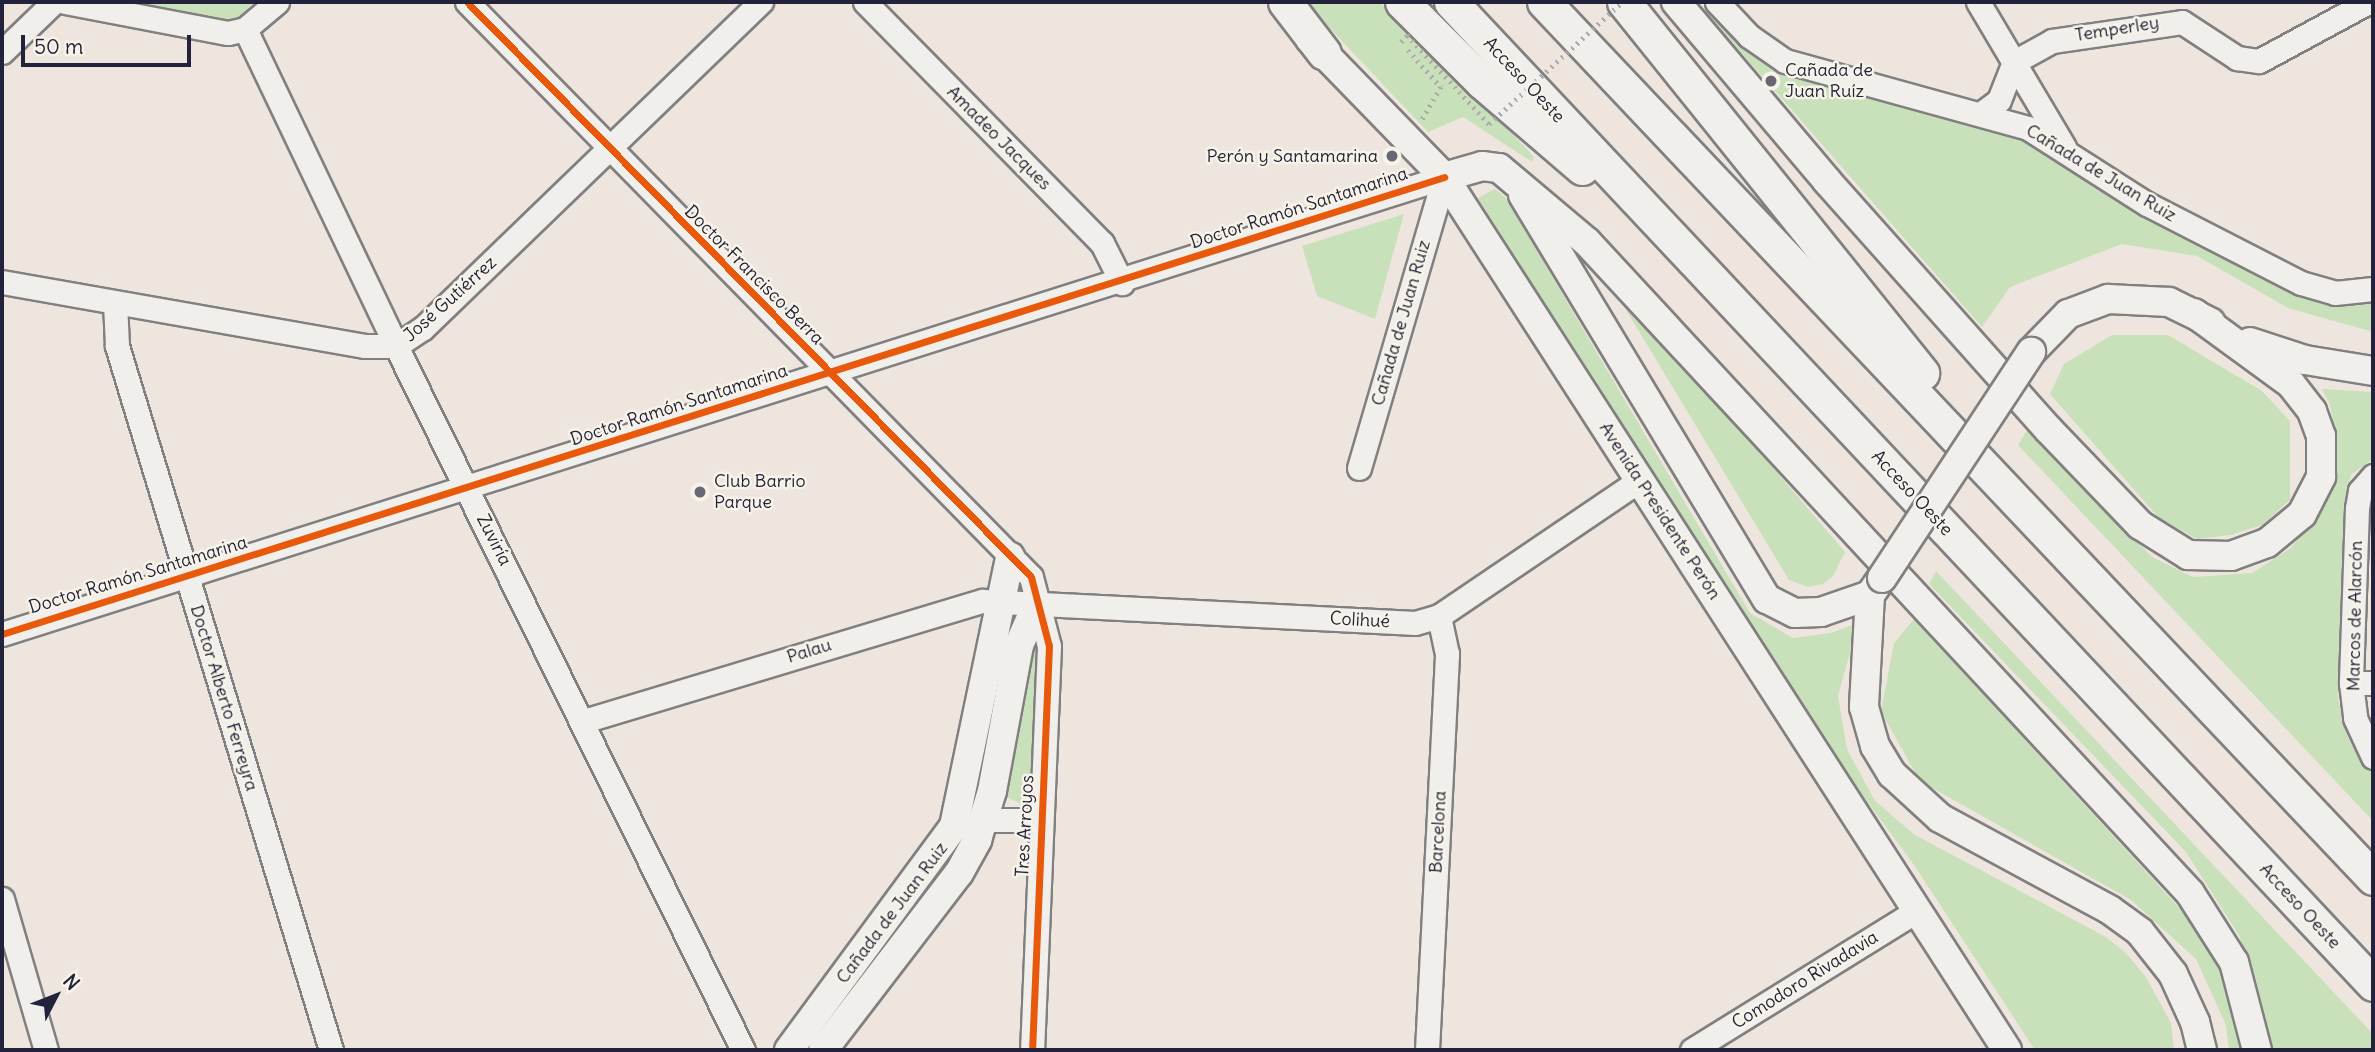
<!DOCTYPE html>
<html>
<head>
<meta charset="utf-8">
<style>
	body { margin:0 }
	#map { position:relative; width:2375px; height:1052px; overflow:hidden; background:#eee6de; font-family:Delius,sans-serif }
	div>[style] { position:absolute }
	.green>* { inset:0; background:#c9e1ba }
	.path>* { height:4.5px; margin-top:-2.25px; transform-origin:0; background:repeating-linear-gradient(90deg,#adaaab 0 2px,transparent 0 7px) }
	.roads { filter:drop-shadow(2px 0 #827f80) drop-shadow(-2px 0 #827f80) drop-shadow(0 2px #827f80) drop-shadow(0 -2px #827f80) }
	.minor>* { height:23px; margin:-11.5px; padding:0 11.5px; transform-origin:11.5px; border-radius:11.5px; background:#f1efeb }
	.major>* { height:28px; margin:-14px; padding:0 14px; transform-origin:14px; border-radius:14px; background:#f1efeb }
	.highway>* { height:33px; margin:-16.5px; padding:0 16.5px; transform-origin:16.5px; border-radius:16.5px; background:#f1efeb }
	.path-bridge>* { height:4.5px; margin-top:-2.25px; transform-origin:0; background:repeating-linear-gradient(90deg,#adaaab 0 2px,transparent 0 7px) }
	.bridges { filter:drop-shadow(2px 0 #827f80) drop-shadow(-2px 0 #827f80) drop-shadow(0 2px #827f80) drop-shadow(0 -2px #827f80) }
	.major-bridge>* { height:28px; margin:-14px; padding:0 14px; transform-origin:14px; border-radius:14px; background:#f1efeb }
	.cycleway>* { height:7px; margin:-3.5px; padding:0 3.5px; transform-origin:3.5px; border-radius:3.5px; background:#e8590c }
	.dots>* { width:19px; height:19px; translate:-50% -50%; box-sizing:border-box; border:4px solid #f7f3e8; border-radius:50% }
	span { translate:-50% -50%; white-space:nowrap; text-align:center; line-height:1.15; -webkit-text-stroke:5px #f7f3e8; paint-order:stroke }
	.street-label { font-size:18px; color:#22223b }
	.poi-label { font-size:18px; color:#22223b }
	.left { translate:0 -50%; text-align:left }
	.right { translate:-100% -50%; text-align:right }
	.frame { position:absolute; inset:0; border:4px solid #22223b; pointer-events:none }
	.north { position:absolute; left:21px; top:961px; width:70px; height:70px; -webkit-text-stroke:5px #f7f3e8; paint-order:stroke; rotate:48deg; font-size:19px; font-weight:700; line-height:28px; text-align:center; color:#22223b }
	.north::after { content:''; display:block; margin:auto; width:24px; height:32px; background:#22223b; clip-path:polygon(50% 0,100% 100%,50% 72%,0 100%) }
	.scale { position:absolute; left:21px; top:35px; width:170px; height:32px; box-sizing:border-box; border:4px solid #22223b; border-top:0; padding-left:9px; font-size:21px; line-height:24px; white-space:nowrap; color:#22223b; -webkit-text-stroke:5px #f7f3e8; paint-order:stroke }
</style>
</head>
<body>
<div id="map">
	<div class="green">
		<i style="clip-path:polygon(123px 2px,254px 2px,234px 22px)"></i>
		<i style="clip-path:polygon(1305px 2px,1379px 2px,1454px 71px,1534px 157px,1532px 162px,1463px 117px,1428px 132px)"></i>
		<i style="clip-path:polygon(1697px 2px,1755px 57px,1781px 73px,2004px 123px,2292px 290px,2373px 293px,2373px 332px,2288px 308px,2197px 256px,2122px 244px,2010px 287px,1982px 327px)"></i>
		<i style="clip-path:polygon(1495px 189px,1506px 198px,1750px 613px,1793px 638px,1831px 633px,1858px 623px,1838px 696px,1847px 749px,1875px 801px,1915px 835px,2106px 937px,2126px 953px,2146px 977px,2171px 1023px,2174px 1050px,2035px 1050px,1914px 865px,1841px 766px,1556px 325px,1478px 198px)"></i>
		<i style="clip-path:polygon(1404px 214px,1375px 319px,1317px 296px,1302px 246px)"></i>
		<i style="clip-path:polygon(1629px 299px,1845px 552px,1833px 576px,1823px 584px,1808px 587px,1789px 580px,1623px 305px)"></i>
		<i style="clip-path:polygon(2112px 335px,2168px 335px,2262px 391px,2290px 421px,2290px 500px,2262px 525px,2231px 535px,2197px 539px,2158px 517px,2050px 394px,2064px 364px)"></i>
		<i style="clip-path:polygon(2322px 389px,2373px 392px,2373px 459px,2351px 475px,2346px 497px,2338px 699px,2348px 738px,2373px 773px,2373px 821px,2018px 445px,2027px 430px,2152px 557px,2193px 577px,2252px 573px,2291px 548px,2327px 499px,2337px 440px,2330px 405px)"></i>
		<i style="clip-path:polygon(1936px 571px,2373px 1034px,2373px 1050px,2269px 1050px,2240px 937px,2186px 852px,1929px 584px)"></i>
		<i style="clip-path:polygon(1914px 619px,2194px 924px,2221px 970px,2242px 1050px,2229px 1050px,2226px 1025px,2196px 959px,2131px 900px,1920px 781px,1881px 712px,1894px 643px)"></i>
		<i style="clip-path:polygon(1040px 647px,1033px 795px,1024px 805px,1004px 796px,1032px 648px)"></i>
	</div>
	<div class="path">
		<i style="left:1408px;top:50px;width:50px;rotate:48.3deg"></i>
		<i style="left:1441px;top:87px;width:39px;rotate:120deg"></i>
	</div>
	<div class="roads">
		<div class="minor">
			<i style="left:65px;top:2px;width:166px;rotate:10.8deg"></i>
			<i style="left:228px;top:33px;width:17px;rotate:-13deg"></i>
			<i style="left:245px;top:29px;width:42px;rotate:-40.2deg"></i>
			<i style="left:467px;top:2px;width:805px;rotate:45.55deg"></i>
			<i style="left:1031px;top:577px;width:71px;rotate:75.4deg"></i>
			<i style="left:1049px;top:646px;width:404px;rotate:92.4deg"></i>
			<i style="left:865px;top:2px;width:338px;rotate:45.5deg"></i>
			<i style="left:1102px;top:243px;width:45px;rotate:63.4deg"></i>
			<i style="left:1717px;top:2px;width:47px;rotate:46.7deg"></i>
			<i style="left:1749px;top:36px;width:44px;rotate:34.8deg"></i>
			<i style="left:1785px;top:61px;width:252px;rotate:15.4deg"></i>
			<i style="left:2028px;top:128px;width:141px;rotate:32.6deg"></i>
			<i style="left:2147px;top:204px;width:173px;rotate:27.2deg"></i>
			<i style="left:2301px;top:283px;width:35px;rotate:16deg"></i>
			<i style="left:2335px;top:293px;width:38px;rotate:-6deg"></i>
			<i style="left:1978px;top:2px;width:169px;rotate:59.3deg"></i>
			<i style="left:245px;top:29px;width:351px;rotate:64.5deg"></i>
			<i style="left:396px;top:346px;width:785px;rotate:63.76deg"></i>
			<i style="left:2px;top:52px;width:72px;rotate:-43.9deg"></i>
			<i style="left:1982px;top:113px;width:21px;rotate:-37deg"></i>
			<i style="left:1999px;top:100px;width:41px;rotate:-68.5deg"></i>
			<i style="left:2014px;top:62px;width:43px;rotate:-28.9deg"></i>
			<i style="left:2052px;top:41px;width:131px;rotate:-8.3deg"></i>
			<i style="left:2182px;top:22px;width:66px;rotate:33.2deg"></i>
			<i style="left:2237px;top:58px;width:22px;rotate:8deg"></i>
			<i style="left:2259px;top:61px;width:124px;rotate:-28.4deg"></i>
			<i style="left:2px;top:282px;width:369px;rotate:10deg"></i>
			<i style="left:365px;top:346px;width:31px"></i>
			<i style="left:396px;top:346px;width:32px;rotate:-34deg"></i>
			<i style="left:423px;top:328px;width:470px;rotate:-44deg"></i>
			<i style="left:115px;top:303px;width:43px;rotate:87.3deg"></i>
			<i style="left:117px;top:346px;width:736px;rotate:73.09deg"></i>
			<i style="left:1359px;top:468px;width:303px;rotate:-73.7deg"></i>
			<i style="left:2373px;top:476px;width:20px;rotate:131deg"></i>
			<i style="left:2360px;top:491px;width:17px;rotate:100deg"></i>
			<i style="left:2357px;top:508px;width:175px;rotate:92deg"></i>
			<i style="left:2351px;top:683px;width:35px;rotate:83deg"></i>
			<i style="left:2355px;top:718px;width:43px;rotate:65.2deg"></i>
			<i style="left:2px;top:634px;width:1513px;rotate:-17.58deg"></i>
			<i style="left:2351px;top:683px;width:22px"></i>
			<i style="left:584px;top:721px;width:416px;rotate:-16.8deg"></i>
			<i style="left:982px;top:601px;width:434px;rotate:2.9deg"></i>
			<i style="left:1415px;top:623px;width:25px;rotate:-16deg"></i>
			<i style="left:1439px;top:616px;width:243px;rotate:-34.1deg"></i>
			<i style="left:985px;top:820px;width:56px"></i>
			<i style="left:2px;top:899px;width:157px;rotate:73.8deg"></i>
			<i style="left:1427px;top:1050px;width:397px;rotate:-87.1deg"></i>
			<i style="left:1447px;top:654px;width:39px;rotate:-102deg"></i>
			<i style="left:1692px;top:1050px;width:266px;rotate:-31.8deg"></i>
		</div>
		<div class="major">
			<i style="left:1676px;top:2px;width:234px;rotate:49.8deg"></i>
			<i style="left:1827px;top:181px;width:332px;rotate:48.3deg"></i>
			<i style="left:2048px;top:429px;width:133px;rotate:46.2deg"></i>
			<i style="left:2140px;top:525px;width:57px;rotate:32deg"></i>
			<i style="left:2188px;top:555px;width:43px;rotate:1.3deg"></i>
			<i style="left:2231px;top:556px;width:38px;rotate:-20deg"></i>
			<i style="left:2267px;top:543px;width:45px;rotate:-39.6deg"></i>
			<i style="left:2302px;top:514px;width:42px;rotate:-62.8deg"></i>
			<i style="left:2321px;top:477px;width:41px;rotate:-90deg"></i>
			<i style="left:2321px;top:436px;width:27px;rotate:-110deg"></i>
			<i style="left:2312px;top:411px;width:34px;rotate:-128deg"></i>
			<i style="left:2291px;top:384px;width:120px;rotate:-143.8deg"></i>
			<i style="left:1310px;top:39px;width:192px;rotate:45.8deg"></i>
			<i style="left:1444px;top:177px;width:1039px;rotate:57.18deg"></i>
			<i style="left:1444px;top:177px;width:40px;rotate:-16deg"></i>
			<i style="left:1482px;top:166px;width:17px;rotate:7deg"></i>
			<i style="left:1499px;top:168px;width:115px;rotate:40.1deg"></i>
			<i style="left:1587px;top:242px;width:887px;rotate:47.19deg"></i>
			<i style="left:2190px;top:893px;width:82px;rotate:57.5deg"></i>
			<i style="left:2234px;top:962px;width:91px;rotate:75.4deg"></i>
			<i style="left:1523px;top:195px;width:472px;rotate:58.9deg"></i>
			<i style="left:1767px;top:599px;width:31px;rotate:27deg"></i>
			<i style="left:1795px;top:613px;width:26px;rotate:-2deg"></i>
			<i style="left:1821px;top:612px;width:52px;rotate:-19.1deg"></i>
			<i style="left:1870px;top:595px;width:21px;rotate:-55deg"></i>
			<i style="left:2250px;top:342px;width:58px;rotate:18.1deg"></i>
			<i style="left:2305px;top:360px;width:69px;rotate:9.2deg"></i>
			<i style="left:2031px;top:352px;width:53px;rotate:-45.8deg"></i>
			<i style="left:2068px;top:314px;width:43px;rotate:-20.6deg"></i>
			<i style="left:2108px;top:299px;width:61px;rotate:2.8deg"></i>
			<i style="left:2169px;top:302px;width:46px;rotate:26deg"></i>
			<i style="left:1870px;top:595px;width:112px;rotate:93.1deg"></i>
			<i style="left:1864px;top:707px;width:41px;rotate:74.2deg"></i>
			<i style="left:1875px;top:746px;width:33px;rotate:59deg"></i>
			<i style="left:1892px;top:774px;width:65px;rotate:42.5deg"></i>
			<i style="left:1940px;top:818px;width:193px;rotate:28.4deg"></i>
			<i style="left:2110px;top:910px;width:37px;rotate:36deg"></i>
			<i style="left:2140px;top:932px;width:53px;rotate:51.8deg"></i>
			<i style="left:2173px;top:974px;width:53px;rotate:65.4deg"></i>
			<i style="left:2195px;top:1022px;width:29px;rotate:76deg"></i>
			<i style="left:789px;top:1050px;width:278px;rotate:-53.6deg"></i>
			<i style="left:954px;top:826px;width:275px;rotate:-78.2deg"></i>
			<i style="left:823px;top:1050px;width:223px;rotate:-52.5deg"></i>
			<i style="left:959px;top:873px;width:38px;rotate:-61deg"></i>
			<i style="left:977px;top:840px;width:51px;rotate:-73deg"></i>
			<i style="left:992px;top:791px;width:148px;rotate:-79.5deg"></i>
			<i style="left:1019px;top:645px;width:45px;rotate:-66.3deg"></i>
		</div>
		<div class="highway">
			<i style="left:1285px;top:2px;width:64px;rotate:52.6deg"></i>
			<i style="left:1402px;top:2px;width:113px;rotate:45deg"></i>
			<i style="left:1482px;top:82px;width:132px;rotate:40.7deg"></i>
			<i style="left:1451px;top:2px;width:1347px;rotate:46.8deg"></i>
			<i style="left:1544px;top:2px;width:1206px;rotate:46.58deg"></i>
			<i style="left:1624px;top:2px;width:476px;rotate:51.2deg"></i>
		</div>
	</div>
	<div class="path-bridge">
		<i style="left:1401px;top:42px;width:9px;rotate:-49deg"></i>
		<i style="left:1407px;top:35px;width:121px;rotate:47.3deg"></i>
		<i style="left:1489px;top:124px;width:180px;rotate:-42.5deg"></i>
	</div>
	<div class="bridges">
		<div class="major-bridge">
			<i style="left:1882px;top:578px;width:271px;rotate:-56.6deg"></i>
		</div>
	</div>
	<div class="cycleway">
		<i style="left:467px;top:2px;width:805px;rotate:45.55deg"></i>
		<i style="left:1031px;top:577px;width:71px;rotate:75.4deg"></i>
		<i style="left:1049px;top:646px;width:404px;rotate:92.4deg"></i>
		<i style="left:2px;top:634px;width:1513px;rotate:-17.58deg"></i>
	</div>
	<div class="dots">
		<i style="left:1771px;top:81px;background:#696774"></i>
		<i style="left:1392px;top:156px;background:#696774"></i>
		<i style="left:700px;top:492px;background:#696774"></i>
	</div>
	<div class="street-label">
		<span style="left:2117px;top:29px;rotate:-9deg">Temperley</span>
		<span style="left:1524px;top:80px;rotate:47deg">Acceso Oeste</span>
		<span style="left:999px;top:138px;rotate:45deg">Amadeo Jacques</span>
		<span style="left:2101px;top:173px;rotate:31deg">Cañada de Juan Ruiz</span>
		<span style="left:1299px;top:208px;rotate:-18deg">Doctor Ramón Santamarina</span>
		<span style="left:754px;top:275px;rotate:45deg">Doctor Francisco Berra</span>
		<span style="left:450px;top:299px;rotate:-42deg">José Gutiérrez</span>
		<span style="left:1401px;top:323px;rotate:-74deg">Cañada de Juan Ruiz</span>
		<span style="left:679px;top:405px;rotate:-18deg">Doctor Ramón Santamarina</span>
		<span style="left:1912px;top:493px;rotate:47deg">Acceso Oeste</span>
		<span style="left:1660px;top:511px;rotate:57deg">Avenida Presidente Perón</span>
		<span style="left:494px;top:540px;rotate:63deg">Zuviría</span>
		<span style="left:138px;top:575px;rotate:-17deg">Doctor Ramón Santamarina</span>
		<span style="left:2355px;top:616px;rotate:-89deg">Marcos de Alarcón</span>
		<span style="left:1360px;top:620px;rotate:3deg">Colihué</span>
		<span style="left:809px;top:651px;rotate:-17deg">Palau</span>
		<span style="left:224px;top:698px;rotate:73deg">Doctor Alberto Ferreyra</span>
		<span style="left:1025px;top:826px;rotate:-87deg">Tres Arroyos</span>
		<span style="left:1438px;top:832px;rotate:-87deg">Barcelona</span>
		<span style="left:2300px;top:906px;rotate:47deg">Acceso Oeste</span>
		<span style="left:892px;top:913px;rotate:-53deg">Cañada de Juan Ruiz</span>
		<span style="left:1805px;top:980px;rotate:-32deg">Comodoro Rivadavia</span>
	</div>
	<div class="poi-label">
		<span class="left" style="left:1785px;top:81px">Cañada de<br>Juan Ruíz</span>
		<span class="right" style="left:1378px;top:156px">Perón y Santamarina</span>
		<span class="left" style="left:714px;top:492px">Club Barrio<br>Parque</span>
	</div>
	<div class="frame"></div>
	<div class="north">N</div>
	<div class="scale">50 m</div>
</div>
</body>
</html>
